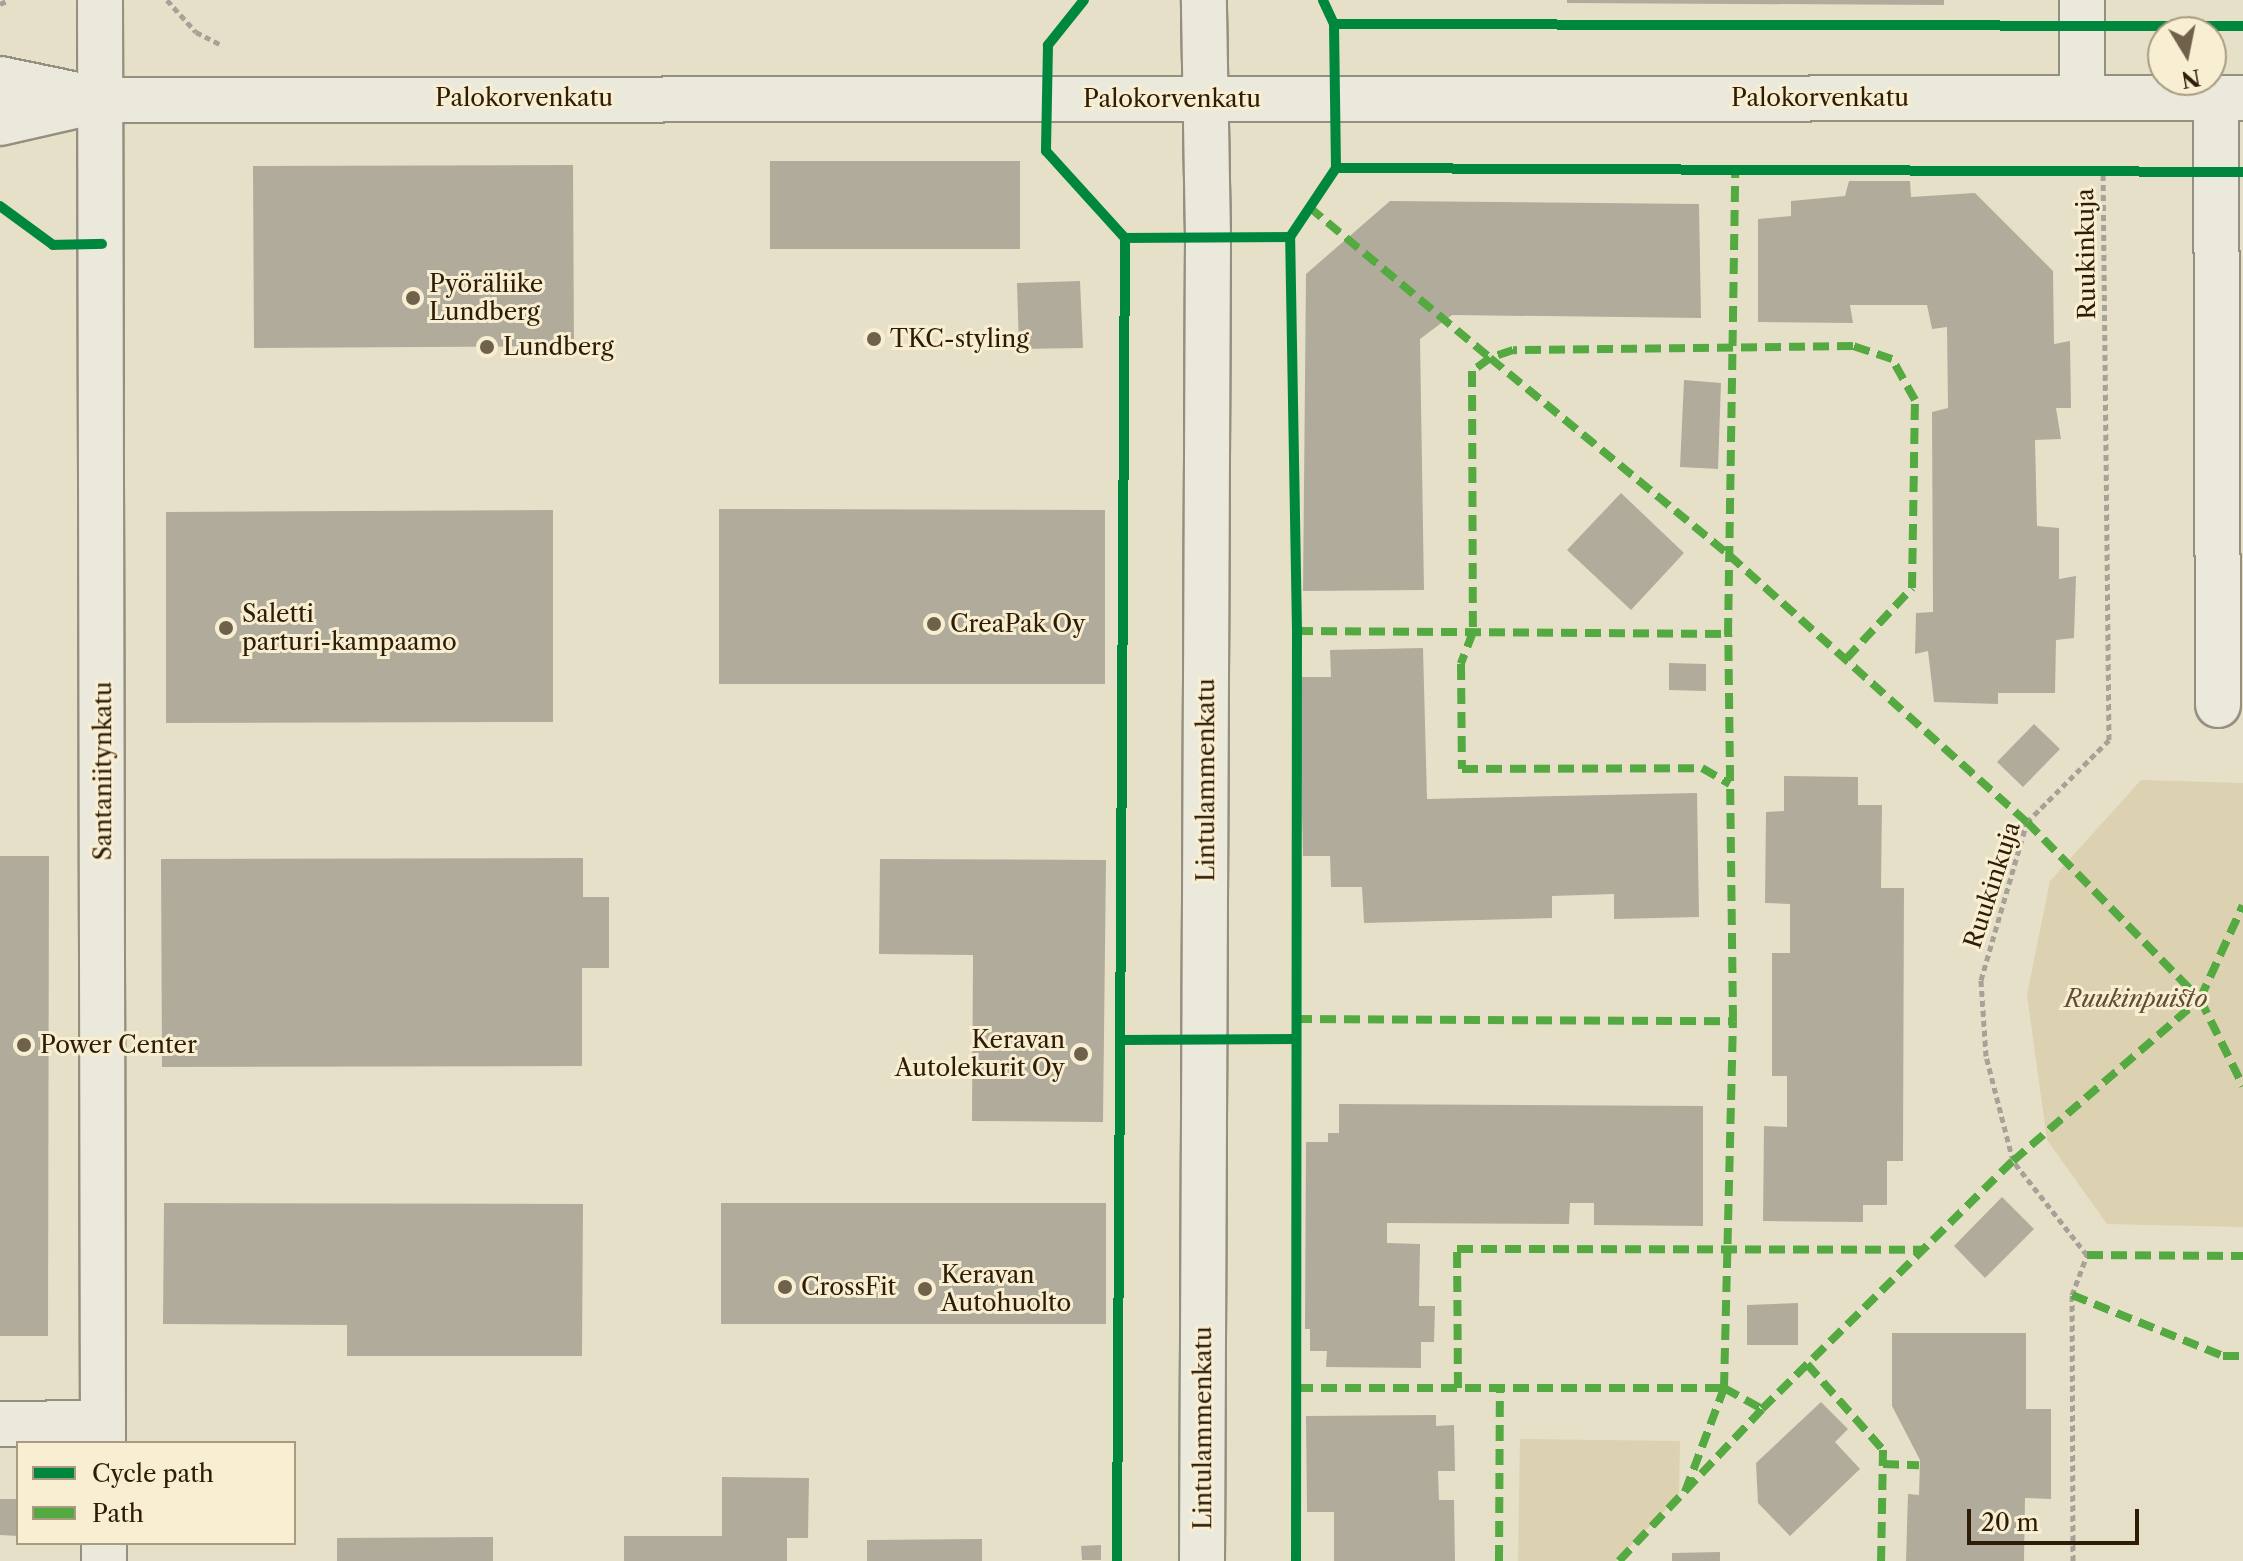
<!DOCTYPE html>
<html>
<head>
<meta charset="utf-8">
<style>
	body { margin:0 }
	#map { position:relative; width:2243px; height:1561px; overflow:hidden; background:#e7e0c9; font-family:"Libre Caslon Text",serif }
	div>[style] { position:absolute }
	.green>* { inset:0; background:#dcd1b1 }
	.building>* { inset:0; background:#b1ab9b }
	.path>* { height:5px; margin-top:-2.5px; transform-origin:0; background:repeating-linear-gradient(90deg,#a6a297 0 6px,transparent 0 10px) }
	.roads { filter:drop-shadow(2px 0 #958f7f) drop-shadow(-2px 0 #958f7f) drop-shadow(0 2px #958f7f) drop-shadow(0 -2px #958f7f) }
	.minor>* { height:44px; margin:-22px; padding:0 22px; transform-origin:22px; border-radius:22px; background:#ebe8dc }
	.quiet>* { height:8px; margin-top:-4px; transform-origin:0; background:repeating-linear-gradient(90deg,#54a941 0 16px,transparent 0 24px) }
	.cycleway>* { height:10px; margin:-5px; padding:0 5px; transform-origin:5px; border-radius:5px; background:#00873e }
	.dots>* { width:22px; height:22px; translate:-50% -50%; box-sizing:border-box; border:4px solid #f8efd3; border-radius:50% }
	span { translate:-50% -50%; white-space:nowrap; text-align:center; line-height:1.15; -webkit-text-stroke:6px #f8efd3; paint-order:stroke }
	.street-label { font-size:24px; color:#2f1c07 }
	.poi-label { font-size:24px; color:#2f1c07 }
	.left { translate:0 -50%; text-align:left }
	.right { translate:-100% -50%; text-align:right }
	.park-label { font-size:24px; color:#604e34; font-style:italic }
	.legend { position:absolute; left:16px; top:1441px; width:280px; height:104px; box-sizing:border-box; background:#f8efd3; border:2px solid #a89b81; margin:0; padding:10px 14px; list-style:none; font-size:24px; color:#2f1c07 }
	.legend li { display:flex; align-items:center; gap:16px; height:40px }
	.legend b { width:40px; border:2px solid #a89b81 }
	.north { position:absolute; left:2147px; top:16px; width:80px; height:80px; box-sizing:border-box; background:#f8efd3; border:2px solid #a89b81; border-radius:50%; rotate:170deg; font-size:22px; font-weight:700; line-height:32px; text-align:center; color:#2f1c07 }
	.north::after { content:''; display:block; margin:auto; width:28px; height:36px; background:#6f614b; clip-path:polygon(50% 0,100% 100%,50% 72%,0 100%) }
	.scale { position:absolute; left:1967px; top:1509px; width:172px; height:36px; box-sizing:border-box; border:4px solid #2f1c07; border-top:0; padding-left:10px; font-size:24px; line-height:28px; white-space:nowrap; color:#2f1c07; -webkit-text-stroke:6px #f8efd3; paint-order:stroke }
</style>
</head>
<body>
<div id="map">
	<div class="green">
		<i style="clip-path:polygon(2141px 780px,2243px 783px,2243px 1227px,2107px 1224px,2047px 1140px,2027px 995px,2050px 881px)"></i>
		<i style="clip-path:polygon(1520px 1439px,1680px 1441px,1679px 1496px,1616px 1561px,1518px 1561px)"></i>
	</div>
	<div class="building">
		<i style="clip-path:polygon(1567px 0,1944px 0,1944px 5px,1567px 3px)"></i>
		<i style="clip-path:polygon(770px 161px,1020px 161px,1020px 249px,770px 249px)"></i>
		<i style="clip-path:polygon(573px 165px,574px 346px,254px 348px,253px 166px)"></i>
		<i style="clip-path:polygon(1849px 181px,1910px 181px,1911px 197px,1975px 193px,2053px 271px,2054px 344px,2070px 341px,2071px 408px,2056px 408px,2061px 439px,2035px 440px,2037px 526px,2059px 528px,2059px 579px,2076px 576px,2074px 638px,2056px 640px,2055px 693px,1998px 693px,1998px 704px,1934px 702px,1928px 651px,1915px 654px,1916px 613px,1933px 612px,1932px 412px,1948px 408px,1947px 327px,1932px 329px,1927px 305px,1850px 305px,1853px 323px,1758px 322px,1758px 219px,1791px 216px,1791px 201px,1845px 196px)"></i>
		<i style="clip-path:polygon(1390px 201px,1699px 204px,1701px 318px,1452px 315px,1420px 339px,1424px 590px,1303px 591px,1306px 274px)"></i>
		<i style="clip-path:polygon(1080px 281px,1083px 348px,1019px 349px,1017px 283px)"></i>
		<i style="clip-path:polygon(1684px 380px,1721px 383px,1718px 469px,1680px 467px)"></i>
		<i style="clip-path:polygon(1621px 493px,1684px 553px,1631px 610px,1567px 550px)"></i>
		<i style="clip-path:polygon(719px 509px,1105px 510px,1105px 684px,719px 684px)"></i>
		<i style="clip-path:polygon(553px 510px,553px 722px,166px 723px,166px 512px)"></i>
		<i style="clip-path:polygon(1423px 648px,1427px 799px,1697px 793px,1699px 917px,1614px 919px,1614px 894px,1552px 896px,1552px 918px,1364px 923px,1362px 887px,1331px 887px,1330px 856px,1303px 856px,1299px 677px,1331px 677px,1330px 650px)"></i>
		<i style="clip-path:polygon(1669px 663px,1706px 664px,1706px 691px,1669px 690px)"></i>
		<i style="clip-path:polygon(2034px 724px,2060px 749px,2023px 787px,1997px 762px)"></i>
		<i style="clip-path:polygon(1784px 776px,1858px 777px,1858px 805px,1882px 805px,1881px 888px,1904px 888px,1903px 1161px,1887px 1161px,1887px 1205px,1863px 1205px,1863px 1222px,1763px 1221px,1764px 1126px,1787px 1127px,1787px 1076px,1772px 1076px,1772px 953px,1790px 953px,1790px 904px,1765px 903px,1766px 812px,1784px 811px)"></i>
		<i style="clip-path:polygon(0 856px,49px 856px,48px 1336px,0 1336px)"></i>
		<i style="clip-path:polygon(583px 858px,583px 897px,609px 897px,609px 968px,582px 968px,582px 1066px,162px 1067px,161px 859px)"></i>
		<i style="clip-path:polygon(880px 859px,1106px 860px,1103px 1122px,972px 1121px,973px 955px,879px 954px)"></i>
		<i style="clip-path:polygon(1339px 1104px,1703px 1106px,1703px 1226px,1594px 1225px,1594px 1203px,1570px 1203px,1569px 1224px,1387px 1223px,1387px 1243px,1420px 1244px,1419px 1306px,1435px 1306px,1434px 1342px,1421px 1342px,1421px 1368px,1326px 1367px,1327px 1351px,1310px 1351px,1310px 1329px,1305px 1329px,1306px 1142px,1328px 1142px,1328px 1133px,1339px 1133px)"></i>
		<i style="clip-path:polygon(2002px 1197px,2034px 1229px,1985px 1278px,1954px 1246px)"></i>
		<i style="clip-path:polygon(164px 1203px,583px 1204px,582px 1356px,347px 1356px,347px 1325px,163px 1324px)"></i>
		<i style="clip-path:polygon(721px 1203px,1106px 1203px,1106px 1324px,721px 1324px)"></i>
		<i style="clip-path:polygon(1798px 1303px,1798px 1345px,1747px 1345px,1747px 1305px)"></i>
		<i style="clip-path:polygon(1892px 1333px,2026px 1333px,2026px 1409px,2051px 1409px,2051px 1499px,2025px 1498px,2024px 1561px,1906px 1561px,1908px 1494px,1919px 1495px,1920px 1460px,1892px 1406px)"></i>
		<i style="clip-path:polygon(1821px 1402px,1848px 1429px,1835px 1442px,1860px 1469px,1790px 1536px,1758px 1503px,1756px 1463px)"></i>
		<i style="clip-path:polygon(1436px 1415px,1436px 1426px,1454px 1425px,1455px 1471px,1438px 1471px,1439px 1500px,1454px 1500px,1455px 1561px,1334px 1561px,1334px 1512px,1307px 1512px,1306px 1416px)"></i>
		<i style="clip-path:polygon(722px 1477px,809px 1478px,808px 1538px,787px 1538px,787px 1561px,624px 1561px,624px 1536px,722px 1536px)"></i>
		<i style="clip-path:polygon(0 1499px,18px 1499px,18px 1536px,0 1535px)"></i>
		<i style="clip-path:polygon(493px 1537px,493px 1561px,337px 1561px,337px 1538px)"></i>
		<i style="clip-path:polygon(982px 1539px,982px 1561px,867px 1561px,867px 1540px)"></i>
		<i style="clip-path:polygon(1101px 1545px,1101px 1560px,1082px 1560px,1081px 1546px)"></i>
		<i style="clip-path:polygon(1720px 1552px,1720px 1561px,1672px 1561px,1672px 1553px)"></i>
	</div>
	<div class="path">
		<i style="left:167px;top:0;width:43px;rotate:47.8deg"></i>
		<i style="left:196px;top:32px;width:30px;rotate:27deg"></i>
		<i style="left:0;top:4px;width:10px;rotate:-24deg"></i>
		<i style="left:2073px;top:1561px;width:266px;rotate:-90.2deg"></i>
		<i style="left:2072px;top:1295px;width:43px;rotate:-69.4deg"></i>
		<i style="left:2087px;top:1255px;width:120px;rotate:-128.2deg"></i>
		<i style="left:2013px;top:1161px;width:108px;rotate:-104.4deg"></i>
		<i style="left:1986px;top:1056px;width:76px;rotate:-93.8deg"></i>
		<i style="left:1981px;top:980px;width:165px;rotate:-73.8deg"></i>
		<i style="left:2027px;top:822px;width:116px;rotate:-45deg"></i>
		<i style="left:2109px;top:740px;width:569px;rotate:-90.6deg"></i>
	</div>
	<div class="roads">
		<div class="minor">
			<i style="left:100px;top:0;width:1443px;rotate:89.88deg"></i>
			<i style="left:2082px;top:0;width:98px;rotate:90deg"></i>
			<i style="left:0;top:79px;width:103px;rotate:11.7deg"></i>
			<i style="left:101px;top:100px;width:2142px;rotate:-0.05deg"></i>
			<i style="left:2216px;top:98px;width:607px;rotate:89.81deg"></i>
			<i style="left:0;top:123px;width:89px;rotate:-12.9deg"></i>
			<i style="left:0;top:1424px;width:103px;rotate:-0.6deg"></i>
			<i style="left:104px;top:1561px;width:18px;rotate:-90deg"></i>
			<i style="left:1202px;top:1561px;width:1324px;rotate:-89.74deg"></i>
			<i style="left:1208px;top:237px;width:237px;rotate:-91deg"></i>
		</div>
	</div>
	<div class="quiet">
		<i style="left:1309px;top:207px;width:236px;rotate:39.8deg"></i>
		<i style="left:1490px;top:358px;width:22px;rotate:144deg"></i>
		<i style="left:1472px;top:371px;width:261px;rotate:89.8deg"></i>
		<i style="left:1473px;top:632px;width:34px;rotate:111deg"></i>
		<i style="left:1461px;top:664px;width:105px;rotate:89.5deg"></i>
		<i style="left:1462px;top:769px;width:240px;rotate:-0.2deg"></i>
		<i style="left:1702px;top:768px;width:32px;rotate:30deg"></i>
		<i style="left:1297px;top:631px;width:431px;rotate:0.4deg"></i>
		<i style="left:1846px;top:659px;width:97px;rotate:-47.1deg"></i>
		<i style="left:1912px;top:588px;width:188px;rotate:-89.1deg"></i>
		<i style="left:1915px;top:400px;width:47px;rotate:-119.3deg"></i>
		<i style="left:1892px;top:359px;width:41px;rotate:-161.6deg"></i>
		<i style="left:1853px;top:346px;width:340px;rotate:179.3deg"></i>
		<i style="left:1513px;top:350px;width:24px;rotate:161deg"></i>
		<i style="left:1490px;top:358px;width:310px;rotate:39.5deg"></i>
		<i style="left:1729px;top:555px;width:400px;rotate:41.9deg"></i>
		<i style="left:2027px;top:822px;width:248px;rotate:45.7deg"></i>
		<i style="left:2200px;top:999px;width:97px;rotate:63.7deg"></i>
		<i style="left:1296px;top:1019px;width:437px;rotate:0.3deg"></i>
		<i style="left:2087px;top:1255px;width:156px;rotate:0.4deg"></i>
		<i style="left:2072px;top:1295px;width:163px;rotate:22deg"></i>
		<i style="left:2223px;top:1356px;width:20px"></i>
		<i style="left:1807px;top:1364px;width:115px;rotate:48.5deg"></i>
		<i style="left:1883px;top:1450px;width:111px;rotate:91deg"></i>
		<i style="left:1297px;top:1388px;width:427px"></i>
		<i style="left:1724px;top:1388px;width:43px;rotate:28.9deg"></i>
		<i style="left:1458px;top:1388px;width:139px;rotate:-90.4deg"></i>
		<i style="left:1457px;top:1249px;width:466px;rotate:0.1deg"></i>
		<i style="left:1883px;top:1464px;width:36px;rotate:2deg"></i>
		<i style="left:1685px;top:1492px;width:111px;rotate:-69.4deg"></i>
		<i style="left:1724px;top:1388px;width:367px;rotate:-88.6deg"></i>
		<i style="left:1733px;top:1021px;width:387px;rotate:-90.7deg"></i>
		<i style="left:1728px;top:634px;width:465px;rotate:-89.1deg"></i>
		<i style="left:1499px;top:1561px;width:173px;rotate:-89.7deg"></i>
		<i style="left:1619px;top:1561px;width:209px;rotate:-46.7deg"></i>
		<i style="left:1762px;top:1409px;width:353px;rotate:-44.7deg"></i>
		<i style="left:2013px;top:1161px;width:247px;rotate:-40.9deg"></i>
		<i style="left:2200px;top:999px;width:103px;rotate:-65.4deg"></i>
	</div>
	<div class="cycleway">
		<i style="left:1084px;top:0;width:58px;rotate:128.7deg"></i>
		<i style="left:1048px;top:45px;width:106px;rotate:91.1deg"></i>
		<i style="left:1046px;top:151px;width:118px;rotate:47.8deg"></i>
		<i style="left:1125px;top:238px;width:1323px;rotate:90.35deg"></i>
		<i style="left:1334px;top:24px;width:909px;rotate:0.13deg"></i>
		<i style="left:1336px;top:168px;width:907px;rotate:0.25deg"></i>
		<i style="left:0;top:206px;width:66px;rotate:36.3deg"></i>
		<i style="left:53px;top:245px;width:49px;rotate:-1.2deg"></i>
		<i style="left:1125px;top:238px;width:165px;rotate:-0.3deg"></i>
		<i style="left:1120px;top:1040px;width:176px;rotate:-0.3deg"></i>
		<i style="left:1296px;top:1561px;width:930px;rotate:-89.94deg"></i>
		<i style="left:1297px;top:631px;width:394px;rotate:-91deg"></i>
		<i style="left:1290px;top:237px;width:83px;rotate:-56.3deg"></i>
		<i style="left:1336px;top:168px;width:144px;rotate:-90.8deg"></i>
		<i style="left:1334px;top:24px;width:26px;rotate:-115deg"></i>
	</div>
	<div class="dots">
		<i style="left:413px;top:298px;background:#6f614b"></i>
		<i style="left:874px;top:339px;background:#6f614b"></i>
		<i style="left:487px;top:347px;background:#6f614b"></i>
		<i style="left:934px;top:624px;background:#6f614b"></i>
		<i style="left:226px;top:628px;background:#6f614b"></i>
		<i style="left:24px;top:1045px;background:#6f614b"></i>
		<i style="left:1081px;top:1054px;background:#6f614b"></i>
		<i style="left:785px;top:1287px;background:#6f614b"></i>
		<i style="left:925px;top:1289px;background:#6f614b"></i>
	</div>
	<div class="street-label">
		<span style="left:524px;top:98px">Palokorvenkatu</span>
		<span style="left:1820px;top:98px">Palokorvenkatu</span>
		<span style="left:1172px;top:99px">Palokorvenkatu</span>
		<span style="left:2086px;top:254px;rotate:-91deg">Ruukinkuja</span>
		<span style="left:103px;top:771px;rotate:-90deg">Santaniitynkatu</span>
		<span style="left:1206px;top:780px;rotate:-90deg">Lintulammenkatu</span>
		<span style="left:1992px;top:885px;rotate:-72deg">Ruukinkuja</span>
		<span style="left:1203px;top:1428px;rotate:-90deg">Lintulammenkatu</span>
	</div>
	<div class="poi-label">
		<span class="left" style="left:429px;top:298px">Pyöräliike<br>Lundberg</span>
		<span class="left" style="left:890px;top:339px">TKC-styling</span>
		<span class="left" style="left:503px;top:347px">Lundberg</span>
		<span class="left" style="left:242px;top:628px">Saletti<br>parturi-kampaamo</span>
		<span class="left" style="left:950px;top:624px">CreaPak Oy</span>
		<span class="right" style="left:1065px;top:1054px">Keravan<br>Autolekurit Oy</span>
		<span class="left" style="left:40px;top:1045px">Power Center</span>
		<span class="left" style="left:941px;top:1289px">Keravan<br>Autohuolto</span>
		<span class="left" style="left:801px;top:1287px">CrossFit</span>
	</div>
	<div class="park-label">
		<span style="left:2136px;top:999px">Ruukinpuisto</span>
	</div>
	<ul class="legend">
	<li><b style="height:10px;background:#00873e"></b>Cycle path</li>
	<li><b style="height:10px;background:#54a941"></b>Path</li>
	</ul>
	<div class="north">N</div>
	<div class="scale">20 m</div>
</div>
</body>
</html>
